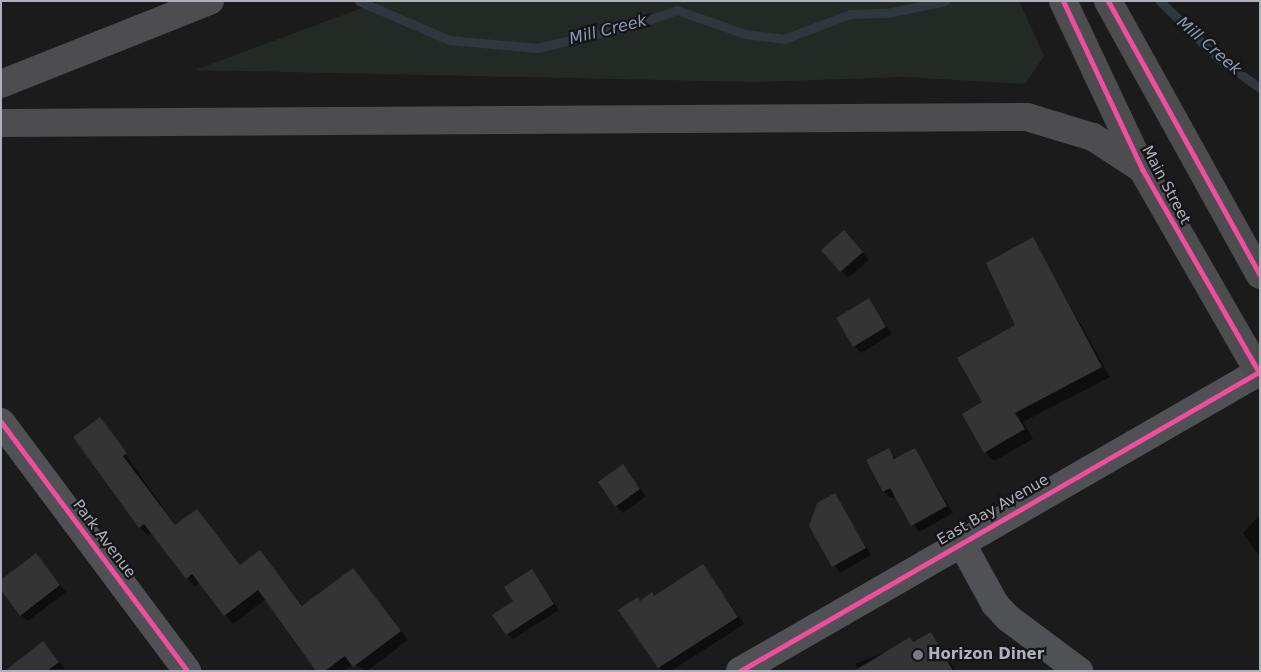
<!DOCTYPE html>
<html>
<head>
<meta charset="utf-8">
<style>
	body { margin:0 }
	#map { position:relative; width:1261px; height:672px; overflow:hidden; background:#1b1b1b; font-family:"DejaVu Sans",sans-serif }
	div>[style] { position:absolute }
	.green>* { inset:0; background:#232a25 }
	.shadow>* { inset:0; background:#0007 }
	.stream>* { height:9px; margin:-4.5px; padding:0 4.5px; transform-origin:4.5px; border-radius:4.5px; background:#31373e }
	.building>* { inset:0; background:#343435 }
	.minor>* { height:28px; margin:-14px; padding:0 14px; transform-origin:14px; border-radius:14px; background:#505154 }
	.highway>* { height:28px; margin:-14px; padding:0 14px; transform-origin:14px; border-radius:14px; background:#4d4d50 }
	.cycleway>* { height:5px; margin:-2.5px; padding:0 2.5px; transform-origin:2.5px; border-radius:2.5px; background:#ef4d9e }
	.dots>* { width:14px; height:14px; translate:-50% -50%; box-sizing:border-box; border:2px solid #151517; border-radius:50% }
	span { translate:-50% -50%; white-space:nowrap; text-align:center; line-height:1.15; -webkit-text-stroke:4.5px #151517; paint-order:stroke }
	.street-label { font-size:15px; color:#aeb1ba }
	.poi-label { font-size:15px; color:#aeb1ba; font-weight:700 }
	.left { translate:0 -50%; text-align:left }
	.water-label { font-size:16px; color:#899bb2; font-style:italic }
	.frame { position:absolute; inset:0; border:2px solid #aeb1ba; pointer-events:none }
</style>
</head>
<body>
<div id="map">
	<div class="green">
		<i style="clip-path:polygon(381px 1px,1019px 1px,1044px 56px,1025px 84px,905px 77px,758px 82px,195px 70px)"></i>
	</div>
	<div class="shadow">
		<i style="clip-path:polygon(850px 238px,869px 260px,848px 278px,823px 250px)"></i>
		<i style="clip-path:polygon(1033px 239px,1110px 377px,1023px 422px,1033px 439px,994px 461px,985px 452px,984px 402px,1016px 325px)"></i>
		<i style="clip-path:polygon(869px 300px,892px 334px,861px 353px,854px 346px)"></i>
		<i style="clip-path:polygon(100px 418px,176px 526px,197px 510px,241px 566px,260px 551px,304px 607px,353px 570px,408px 640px,367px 671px,353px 664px,344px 671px,318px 671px,266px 599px,233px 624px,200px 582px,195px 586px,187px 578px,152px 532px,148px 536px,140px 527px,75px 437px)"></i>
		<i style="clip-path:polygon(888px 450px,897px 459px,915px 450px,953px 513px,919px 532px,896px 496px,891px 498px,884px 492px,867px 461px)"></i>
		<i style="clip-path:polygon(623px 466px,646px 496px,623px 513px,616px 506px)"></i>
		<i style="clip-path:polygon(834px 495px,871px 555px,840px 573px,811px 526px)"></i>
		<i style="clip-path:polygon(1260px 515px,1260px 557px,1243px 533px)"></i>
		<i style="clip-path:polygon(42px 562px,66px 592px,28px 621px,21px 615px)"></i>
		<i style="clip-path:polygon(703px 566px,744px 624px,671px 671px,662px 671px,620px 611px,655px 597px)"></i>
		<i style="clip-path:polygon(532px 570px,559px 610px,513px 639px,507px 634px)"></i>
		<i style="clip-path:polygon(931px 634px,956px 671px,859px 671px,855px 664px)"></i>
		<i style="clip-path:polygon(43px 643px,65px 669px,7px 671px)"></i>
	</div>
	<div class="stream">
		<i style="left:359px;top:1px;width:98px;rotate:23.4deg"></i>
		<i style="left:449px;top:40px;width:88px;rotate:5.2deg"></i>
		<i style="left:537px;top:48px;width:101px;rotate:-13.2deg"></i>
		<i style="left:635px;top:25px;width:45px;rotate:-19.7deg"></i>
		<i style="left:677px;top:10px;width:72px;rotate:19.4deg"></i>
		<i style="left:745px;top:34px;width:39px;rotate:7deg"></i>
		<i style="left:784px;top:39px;width:71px;rotate:-20.7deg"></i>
		<i style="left:850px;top:14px;width:37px;rotate:-2deg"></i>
		<i style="left:887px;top:13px;width:59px;rotate:-11.7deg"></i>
		<i style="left:1160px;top:1px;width:80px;rotate:44.5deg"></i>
		<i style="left:1217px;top:57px;width:53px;rotate:35.8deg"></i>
	</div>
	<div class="building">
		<i style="clip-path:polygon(844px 230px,863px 252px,840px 272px,821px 250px)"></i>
		<i style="clip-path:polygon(1033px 237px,1102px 367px,1015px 413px,1025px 429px,984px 453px,962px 414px,982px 402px,957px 358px,1015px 325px,986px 263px)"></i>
		<i style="clip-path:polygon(869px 298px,886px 327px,853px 347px,836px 318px)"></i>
		<i style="clip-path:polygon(100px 417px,127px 453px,123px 456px,175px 525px,197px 509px,240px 565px,260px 550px,302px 606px,353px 568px,401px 631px,353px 667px,345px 656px,325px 671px,316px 671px,258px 590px,224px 616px,192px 574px,186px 579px,144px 524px,139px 528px,73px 437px)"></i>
		<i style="clip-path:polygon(889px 448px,894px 459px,915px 448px,947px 506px,911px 526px,890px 488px,883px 492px,866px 460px)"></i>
		<i style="clip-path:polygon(623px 464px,640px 489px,615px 507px,598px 482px)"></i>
		<i style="clip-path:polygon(835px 493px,866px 548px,832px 567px,809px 526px,817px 503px)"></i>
		<i style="clip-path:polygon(36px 553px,60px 585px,20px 616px,1px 590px,1px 580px)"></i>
		<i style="clip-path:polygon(703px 564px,738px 617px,658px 668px,618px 610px,638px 597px,640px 601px,652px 592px,654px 596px)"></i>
		<i style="clip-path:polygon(532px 569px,554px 604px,506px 635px,492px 615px,513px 601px,504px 587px)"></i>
		<i style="clip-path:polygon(931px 632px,953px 671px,854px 671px,910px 637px,913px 642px)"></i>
		<i style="clip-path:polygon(43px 641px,59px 662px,47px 671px,5px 671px)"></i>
	</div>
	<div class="minor">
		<i style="left:1px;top:422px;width:311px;rotate:53.2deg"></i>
		<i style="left:961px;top:542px;width:71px;rotate:61.3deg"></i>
		<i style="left:995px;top:604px;width:19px;rotate:47deg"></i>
		<i style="left:1008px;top:618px;width:89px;rotate:36.7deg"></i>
		<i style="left:740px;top:671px;width:599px;rotate:-29.95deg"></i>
	</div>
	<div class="highway">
		<i style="left:1063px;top:1px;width:186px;rotate:64.8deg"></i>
		<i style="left:1142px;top:169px;width:237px;rotate:60.1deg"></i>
		<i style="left:1108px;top:1px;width:313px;rotate:61deg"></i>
		<i style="left:1px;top:84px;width:225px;rotate:-21.7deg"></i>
		<i style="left:1px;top:123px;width:1026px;rotate:-0.34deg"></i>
		<i style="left:1027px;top:117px;width:69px;rotate:16.9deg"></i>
		<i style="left:1093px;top:137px;width:59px;rotate:33.1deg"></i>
	</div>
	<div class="cycleway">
		<i style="left:1063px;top:1px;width:186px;rotate:64.8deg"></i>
		<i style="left:1142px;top:169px;width:237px;rotate:60.1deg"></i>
		<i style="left:1108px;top:1px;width:313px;rotate:61deg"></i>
		<i style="left:1px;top:422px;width:311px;rotate:53.2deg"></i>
		<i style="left:740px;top:671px;width:599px;rotate:-29.95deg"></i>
	</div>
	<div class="dots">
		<i style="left:918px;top:655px;background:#7b7c82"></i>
	</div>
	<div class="street-label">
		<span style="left:1166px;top:185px;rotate:62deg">Main Street</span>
		<span style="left:993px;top:510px;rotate:-30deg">East Bay Avenue</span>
		<span style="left:104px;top:539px;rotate:53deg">Park Avenue</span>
	</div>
	<div class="poi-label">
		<span class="left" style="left:928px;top:655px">Horizon Diner</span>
	</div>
	<div class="water-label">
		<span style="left:608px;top:30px;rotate:-14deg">Mill Creek</span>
		<span style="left:1209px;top:46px;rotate:41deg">Mill Creek</span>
	</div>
	<div class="frame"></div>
</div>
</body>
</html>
